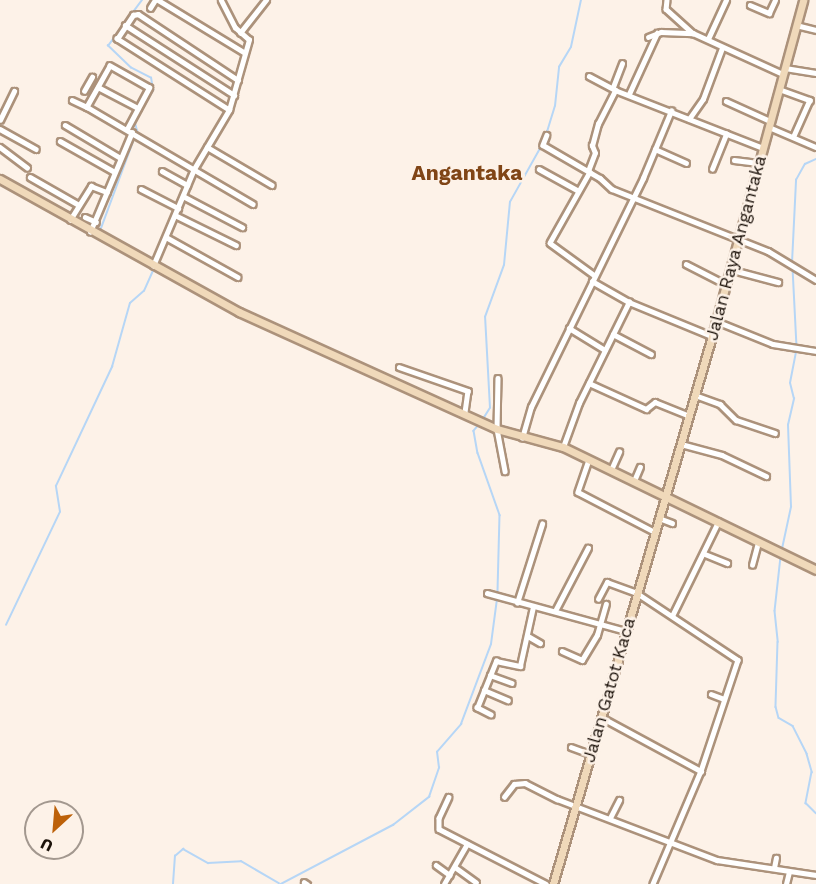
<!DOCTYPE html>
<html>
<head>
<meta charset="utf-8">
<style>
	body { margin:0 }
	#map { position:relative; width:816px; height:884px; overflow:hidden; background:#fdf2e8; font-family:"Work Sans",sans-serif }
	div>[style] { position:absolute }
	.stream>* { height:1.5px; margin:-0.75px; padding:0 0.75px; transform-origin:0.75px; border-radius:0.75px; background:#b6d6f6 }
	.roads { filter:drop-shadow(2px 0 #ac927b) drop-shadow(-2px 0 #ac927b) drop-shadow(0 2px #ac927b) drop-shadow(0 -2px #ac927b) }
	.street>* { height:4.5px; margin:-2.25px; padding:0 2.25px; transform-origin:2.25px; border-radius:2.25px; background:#fff }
	.secondary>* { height:7px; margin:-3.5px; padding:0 3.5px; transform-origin:3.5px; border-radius:3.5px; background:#f0d9ba }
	span { translate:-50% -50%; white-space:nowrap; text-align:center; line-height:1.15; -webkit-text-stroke:5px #fdf2e8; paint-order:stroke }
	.street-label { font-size:18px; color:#1c120a }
	.quarter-label { font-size:21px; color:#804516; font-weight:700 }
	.north { position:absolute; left:24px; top:800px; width:60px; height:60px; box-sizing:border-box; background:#fdf2e8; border:2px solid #a3988f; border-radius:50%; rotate:206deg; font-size:16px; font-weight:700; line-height:24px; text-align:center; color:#1c120a }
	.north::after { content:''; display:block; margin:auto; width:21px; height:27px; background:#bd6109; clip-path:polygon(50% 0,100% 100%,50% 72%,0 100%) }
</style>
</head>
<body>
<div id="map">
	<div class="stream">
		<i style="left:547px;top:132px;width:27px;rotate:-73deg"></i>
		<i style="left:555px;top:106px;width:39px;rotate:-84deg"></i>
		<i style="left:559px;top:67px;width:23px;rotate:-59deg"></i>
		<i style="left:571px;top:47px;width:48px;rotate:-78deg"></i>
		<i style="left:100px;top:231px;width:107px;rotate:-69.7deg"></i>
		<i style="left:137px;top:131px;width:8px;rotate:-104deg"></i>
		<i style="left:135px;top:123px;width:38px;rotate:-61deg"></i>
		<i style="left:153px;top:90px;width:12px;rotate:-99deg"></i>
		<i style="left:151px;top:78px;width:22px;rotate:-153deg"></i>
		<i style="left:131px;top:68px;width:32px;rotate:-136deg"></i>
		<i style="left:108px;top:46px;width:57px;rotate:-53.5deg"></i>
		<i style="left:792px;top:263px;width:83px;rotate:-87.2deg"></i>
		<i style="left:796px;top:180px;width:18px;rotate:-61deg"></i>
		<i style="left:805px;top:164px;width:12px;rotate:-24deg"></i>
		<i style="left:793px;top:268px;width:78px;rotate:87.1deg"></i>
		<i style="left:483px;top:419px;width:13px;rotate:-58deg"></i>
		<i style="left:490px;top:408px;width:91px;rotate:-93.1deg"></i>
		<i style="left:485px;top:317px;width:55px;rotate:-69.9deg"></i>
		<i style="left:504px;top:265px;width:63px;rotate:-84.6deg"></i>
		<i style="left:510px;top:202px;width:65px;rotate:-60.7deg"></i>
		<i style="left:479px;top:425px;width:8px;rotate:130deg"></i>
		<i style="left:474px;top:431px;width:22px;rotate:80deg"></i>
		<i style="left:478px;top:453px;width:66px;rotate:70.5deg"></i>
		<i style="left:500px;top:515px;width:79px;rotate:91.5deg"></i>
		<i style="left:782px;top:549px;width:43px;rotate:-77.9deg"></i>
		<i style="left:791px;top:507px;width:82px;rotate:-92.1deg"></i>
		<i style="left:788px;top:425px;width:27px;rotate:-77deg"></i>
		<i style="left:794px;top:399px;width:16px;rotate:-104deg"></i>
		<i style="left:790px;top:383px;width:33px;rotate:-79deg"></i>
		<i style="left:781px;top:557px;width:54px;rotate:96.3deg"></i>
		<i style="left:775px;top:611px;width:31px;rotate:84deg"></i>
		<i style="left:778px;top:642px;width:65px;rotate:91.8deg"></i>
		<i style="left:776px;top:707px;width:11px;rotate:75deg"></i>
		<i style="left:779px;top:718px;width:16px;rotate:30deg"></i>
		<i style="left:793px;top:726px;width:31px;rotate:63deg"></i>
		<i style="left:807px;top:754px;width:19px;rotate:74deg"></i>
		<i style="left:812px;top:772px;width:32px;rotate:101deg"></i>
		<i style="left:806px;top:803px;width:14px;rotate:45deg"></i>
		<i style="left:6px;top:625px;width:125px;rotate:-64.5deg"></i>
		<i style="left:60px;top:512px;width:26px;rotate:-99deg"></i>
		<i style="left:56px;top:486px;width:132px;rotate:-64.8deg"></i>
		<i style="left:112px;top:367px;width:66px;rotate:-74.3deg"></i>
		<i style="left:130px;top:303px;width:18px;rotate:-41deg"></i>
		<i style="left:144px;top:291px;width:24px;rotate:-66deg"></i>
		<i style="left:173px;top:884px;width:28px;rotate:-86deg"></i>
		<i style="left:175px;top:856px;width:11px;rotate:-41deg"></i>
		<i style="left:183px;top:849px;width:29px;rotate:29deg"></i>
		<i style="left:208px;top:863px;width:33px;rotate:-3deg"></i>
		<i style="left:241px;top:861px;width:44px;rotate:30.1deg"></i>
		<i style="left:281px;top:884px;width:127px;rotate:-27.8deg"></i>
		<i style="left:393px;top:825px;width:46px;rotate:-37.9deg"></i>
		<i style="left:429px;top:797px;width:31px;rotate:-71deg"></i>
		<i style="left:439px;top:768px;width:16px;rotate:-97deg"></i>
		<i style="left:437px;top:752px;width:37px;rotate:-49deg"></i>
		<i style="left:461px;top:724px;width:85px;rotate:-69.4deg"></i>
		<i style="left:491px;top:644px;width:45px;rotate:-82.4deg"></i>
	</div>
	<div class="roads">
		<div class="street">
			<i style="left:158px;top:0;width:100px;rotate:31.2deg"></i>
			<i style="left:667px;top:0;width:9px;rotate:96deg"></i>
			<i style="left:666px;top:9px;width:36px;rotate:42deg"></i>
			<i style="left:693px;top:33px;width:99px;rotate:24.5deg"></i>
			<i style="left:750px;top:5px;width:21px;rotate:23deg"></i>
			<i style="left:769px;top:13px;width:14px;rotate:-65deg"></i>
			<i style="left:150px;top:8px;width:9px;rotate:-58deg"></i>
			<i style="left:125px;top:25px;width:130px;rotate:32.7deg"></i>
			<i style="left:796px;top:25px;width:21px;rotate:14deg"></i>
			<i style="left:240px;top:33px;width:42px;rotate:-51.8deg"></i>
			<i style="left:648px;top:37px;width:14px;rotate:-21deg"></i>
			<i style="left:661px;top:32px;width:32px;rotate:2deg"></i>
			<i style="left:708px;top:39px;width:43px;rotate:-65.2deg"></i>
			<i style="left:785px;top:68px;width:31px;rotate:9deg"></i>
			<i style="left:589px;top:76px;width:30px;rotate:28deg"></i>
			<i style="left:98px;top:87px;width:45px;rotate:27.7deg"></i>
			<i style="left:613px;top:87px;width:25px;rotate:-69deg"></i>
			<i style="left:779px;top:89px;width:33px;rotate:20deg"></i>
			<i style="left:810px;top:100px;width:39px;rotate:114deg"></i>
			<i style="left:84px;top:91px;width:16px;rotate:-60deg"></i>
			<i style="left:629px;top:94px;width:67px;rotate:-65.3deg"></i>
			<i style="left:72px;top:100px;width:17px;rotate:25deg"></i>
			<i style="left:726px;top:101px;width:48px;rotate:24.4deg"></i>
			<i style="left:229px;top:110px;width:133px;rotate:-147.6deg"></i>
			<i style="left:117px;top:39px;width:29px;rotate:-56deg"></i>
			<i style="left:133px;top:15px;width:5px;rotate:-11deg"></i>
			<i style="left:138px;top:14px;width:120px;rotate:33.4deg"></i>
			<i style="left:689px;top:119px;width:24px;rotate:-55deg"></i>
			<i style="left:703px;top:99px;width:54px;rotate:-69.6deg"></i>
			<i style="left:0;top:120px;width:32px;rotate:-64deg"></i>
			<i style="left:65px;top:125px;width:63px;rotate:30.7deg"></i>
			<i style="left:769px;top:127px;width:51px;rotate:23.1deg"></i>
			<i style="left:0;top:129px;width:41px;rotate:29.1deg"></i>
			<i style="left:127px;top:129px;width:47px;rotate:-61.8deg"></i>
			<i style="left:149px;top:88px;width:45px;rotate:-150.6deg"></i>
			<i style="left:110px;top:66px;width:47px;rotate:119.3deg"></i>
			<i style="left:87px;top:107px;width:192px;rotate:30.3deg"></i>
			<i style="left:547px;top:135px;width:11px;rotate:112deg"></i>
			<i style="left:543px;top:145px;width:66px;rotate:30.1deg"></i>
			<i style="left:600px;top:178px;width:16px;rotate:43deg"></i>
			<i style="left:612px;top:189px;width:168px;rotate:21.7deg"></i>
			<i style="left:768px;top:251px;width:56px;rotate:31.1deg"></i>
			<i style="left:60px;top:141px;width:61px;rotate:29.5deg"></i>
			<i style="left:0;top:147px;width:34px;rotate:37deg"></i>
			<i style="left:207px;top:147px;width:75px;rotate:30.3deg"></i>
			<i style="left:655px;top:149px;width:34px;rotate:24deg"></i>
			<i style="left:734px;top:160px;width:24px;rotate:7deg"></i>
			<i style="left:539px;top:169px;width:43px;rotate:28.9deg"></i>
			<i style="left:712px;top:169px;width:38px;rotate:-68deg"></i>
			<i style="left:162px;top:171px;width:29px;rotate:29deg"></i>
			<i style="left:588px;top:171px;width:19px;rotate:-69deg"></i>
			<i style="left:595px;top:153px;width:8px;rotate:-113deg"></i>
			<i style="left:592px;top:146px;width:23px;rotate:-75deg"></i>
			<i style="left:598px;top:124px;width:38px;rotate:-63deg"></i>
			<i style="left:615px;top:90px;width:159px;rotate:21.4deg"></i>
			<i style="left:590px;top:172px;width:81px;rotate:119.4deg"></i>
			<i style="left:550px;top:243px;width:54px;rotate:36deg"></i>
			<i style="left:30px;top:177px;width:56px;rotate:29.7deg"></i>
			<i style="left:141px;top:189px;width:42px;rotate:27.2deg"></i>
			<i style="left:183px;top:196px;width:67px;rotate:27.7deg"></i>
			<i style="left:175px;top:215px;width:68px;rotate:26.2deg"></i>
			<i style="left:85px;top:217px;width:12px;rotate:24deg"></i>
			<i style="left:70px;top:220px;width:40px;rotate:-58deg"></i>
			<i style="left:91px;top:186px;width:17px;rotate:21deg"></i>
			<i style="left:90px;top:232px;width:108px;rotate:-67.2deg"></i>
			<i style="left:166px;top:237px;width:82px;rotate:29.1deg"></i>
			<i style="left:686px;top:264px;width:44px;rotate:27.1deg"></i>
			<i style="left:153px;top:266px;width:105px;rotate:-67.1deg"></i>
			<i style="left:194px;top:169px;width:69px;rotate:-59.3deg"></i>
			<i style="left:229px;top:110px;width:73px;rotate:-74.1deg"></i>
			<i style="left:249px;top:40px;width:18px;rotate:-139deg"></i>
			<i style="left:235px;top:28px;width:31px;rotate:-117deg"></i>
			<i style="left:729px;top:269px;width:51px;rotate:14.9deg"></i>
			<i style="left:592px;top:281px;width:43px;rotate:29.6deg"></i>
			<i style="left:629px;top:302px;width:90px;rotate:22.3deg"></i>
			<i style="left:716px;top:321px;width:61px;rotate:22deg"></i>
			<i style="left:773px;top:344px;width:44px;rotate:9.2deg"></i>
			<i style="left:569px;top:328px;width:42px;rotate:31.4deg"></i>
			<i style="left:613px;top:334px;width:43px;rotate:27.8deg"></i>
			<i style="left:399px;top:367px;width:73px;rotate:19.2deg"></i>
			<i style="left:468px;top:391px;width:22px;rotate:98deg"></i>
			<i style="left:498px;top:378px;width:51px;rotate:91.1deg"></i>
			<i style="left:497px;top:429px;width:43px;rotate:79.2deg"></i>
			<i style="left:589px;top:383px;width:63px;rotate:24.5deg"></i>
			<i style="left:646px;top:409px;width:11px;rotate:-38deg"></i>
			<i style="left:655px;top:402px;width:37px;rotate:22deg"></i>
			<i style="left:695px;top:395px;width:27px;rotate:20deg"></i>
			<i style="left:720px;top:404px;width:23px;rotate:45deg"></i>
			<i style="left:736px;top:420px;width:41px;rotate:18.4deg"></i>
			<i style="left:522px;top:438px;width:32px;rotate:-74deg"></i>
			<i style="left:531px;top:407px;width:255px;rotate:-63.9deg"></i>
			<i style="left:643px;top:178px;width:73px;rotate:-67.3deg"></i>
			<i style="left:681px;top:444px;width:42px;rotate:15deg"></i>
			<i style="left:722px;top:455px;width:49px;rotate:25.5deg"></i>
			<i style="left:563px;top:447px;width:47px;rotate:-70deg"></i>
			<i style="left:579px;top:403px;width:113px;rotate:-63.7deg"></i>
			<i style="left:589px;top:460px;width:34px;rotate:109deg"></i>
			<i style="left:578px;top:492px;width:87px;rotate:27.5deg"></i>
			<i style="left:611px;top:470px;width:20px;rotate:-66deg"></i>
			<i style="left:634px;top:481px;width:15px;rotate:-67deg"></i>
			<i style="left:659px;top:518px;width:14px;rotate:21deg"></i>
			<i style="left:705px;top:554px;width:24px;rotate:22deg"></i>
			<i style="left:752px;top:565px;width:24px;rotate:-75deg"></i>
			<i style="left:487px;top:593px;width:144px;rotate:15.3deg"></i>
			<i style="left:598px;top:599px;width:19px;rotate:-62deg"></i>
			<i style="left:607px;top:582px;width:32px;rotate:20deg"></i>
			<i style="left:637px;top:593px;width:121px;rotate:33.6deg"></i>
			<i style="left:738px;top:660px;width:117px;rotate:108.4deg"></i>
			<i style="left:701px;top:771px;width:123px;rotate:113deg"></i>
			<i style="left:517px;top:603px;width:83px;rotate:-72.4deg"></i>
			<i style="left:555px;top:611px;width:71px;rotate:-62.4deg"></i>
			<i style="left:672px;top:616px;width:105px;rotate:-63.9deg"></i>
			<i style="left:528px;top:636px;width:14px;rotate:30deg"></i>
			<i style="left:562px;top:651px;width:22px;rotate:24deg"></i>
			<i style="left:582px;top:660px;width:29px;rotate:-59deg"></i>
			<i style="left:597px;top:635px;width:32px;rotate:-74deg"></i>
			<i style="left:490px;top:675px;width:23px;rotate:20deg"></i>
			<i style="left:484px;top:690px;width:26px;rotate:23deg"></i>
			<i style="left:711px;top:694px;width:14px;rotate:21deg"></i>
			<i style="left:491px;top:715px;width:16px;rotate:-153deg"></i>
			<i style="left:477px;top:708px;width:51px;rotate:-68deg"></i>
			<i style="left:496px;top:661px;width:25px;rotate:12deg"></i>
			<i style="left:520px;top:666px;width:60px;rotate:-77.6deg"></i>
			<i style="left:601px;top:717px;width:114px;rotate:28.4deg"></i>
			<i style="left:571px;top:747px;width:20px;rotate:20deg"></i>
			<i style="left:449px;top:797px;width:23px;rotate:115deg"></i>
			<i style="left:439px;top:818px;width:11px;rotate:90deg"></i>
			<i style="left:439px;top:829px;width:120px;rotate:27.2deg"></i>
			<i style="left:504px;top:797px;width:16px;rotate:-52deg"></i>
			<i style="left:514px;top:784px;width:11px;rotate:-5deg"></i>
			<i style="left:525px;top:783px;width:36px;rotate:27deg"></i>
			<i style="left:557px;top:799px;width:171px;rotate:20.9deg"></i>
			<i style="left:717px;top:860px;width:100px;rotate:8.6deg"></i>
			<i style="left:610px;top:818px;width:20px;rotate:-63deg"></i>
			<i style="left:436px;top:865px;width:17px;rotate:36deg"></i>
			<i style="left:455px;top:867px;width:26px;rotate:36deg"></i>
			<i style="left:774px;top:868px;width:10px;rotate:-79deg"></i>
			<i style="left:304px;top:882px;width:4px;rotate:34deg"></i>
			<i style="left:444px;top:884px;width:46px;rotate:-60.1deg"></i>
			<i style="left:786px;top:884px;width:12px;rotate:-76deg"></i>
		</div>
		<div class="secondary">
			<i style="left:0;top:179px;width:274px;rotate:29.1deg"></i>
			<i style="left:239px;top:312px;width:283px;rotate:24.4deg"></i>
			<i style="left:497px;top:429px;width:68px;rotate:15.3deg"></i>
			<i style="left:563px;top:447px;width:281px;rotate:25.9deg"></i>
			<i style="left:553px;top:884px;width:571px;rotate:-73.82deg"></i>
			<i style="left:712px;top:336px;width:348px;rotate:-74.8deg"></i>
		</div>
	</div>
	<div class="street-label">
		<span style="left:736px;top:248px;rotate:-75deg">Jalan Raya Angantaka</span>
		<span style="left:609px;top:690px;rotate:-74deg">Jalan Gatot Kaca</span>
	</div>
	<div class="quarter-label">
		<span style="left:467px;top:173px">Angantaka</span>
	</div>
	<div class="north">U</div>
</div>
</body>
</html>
